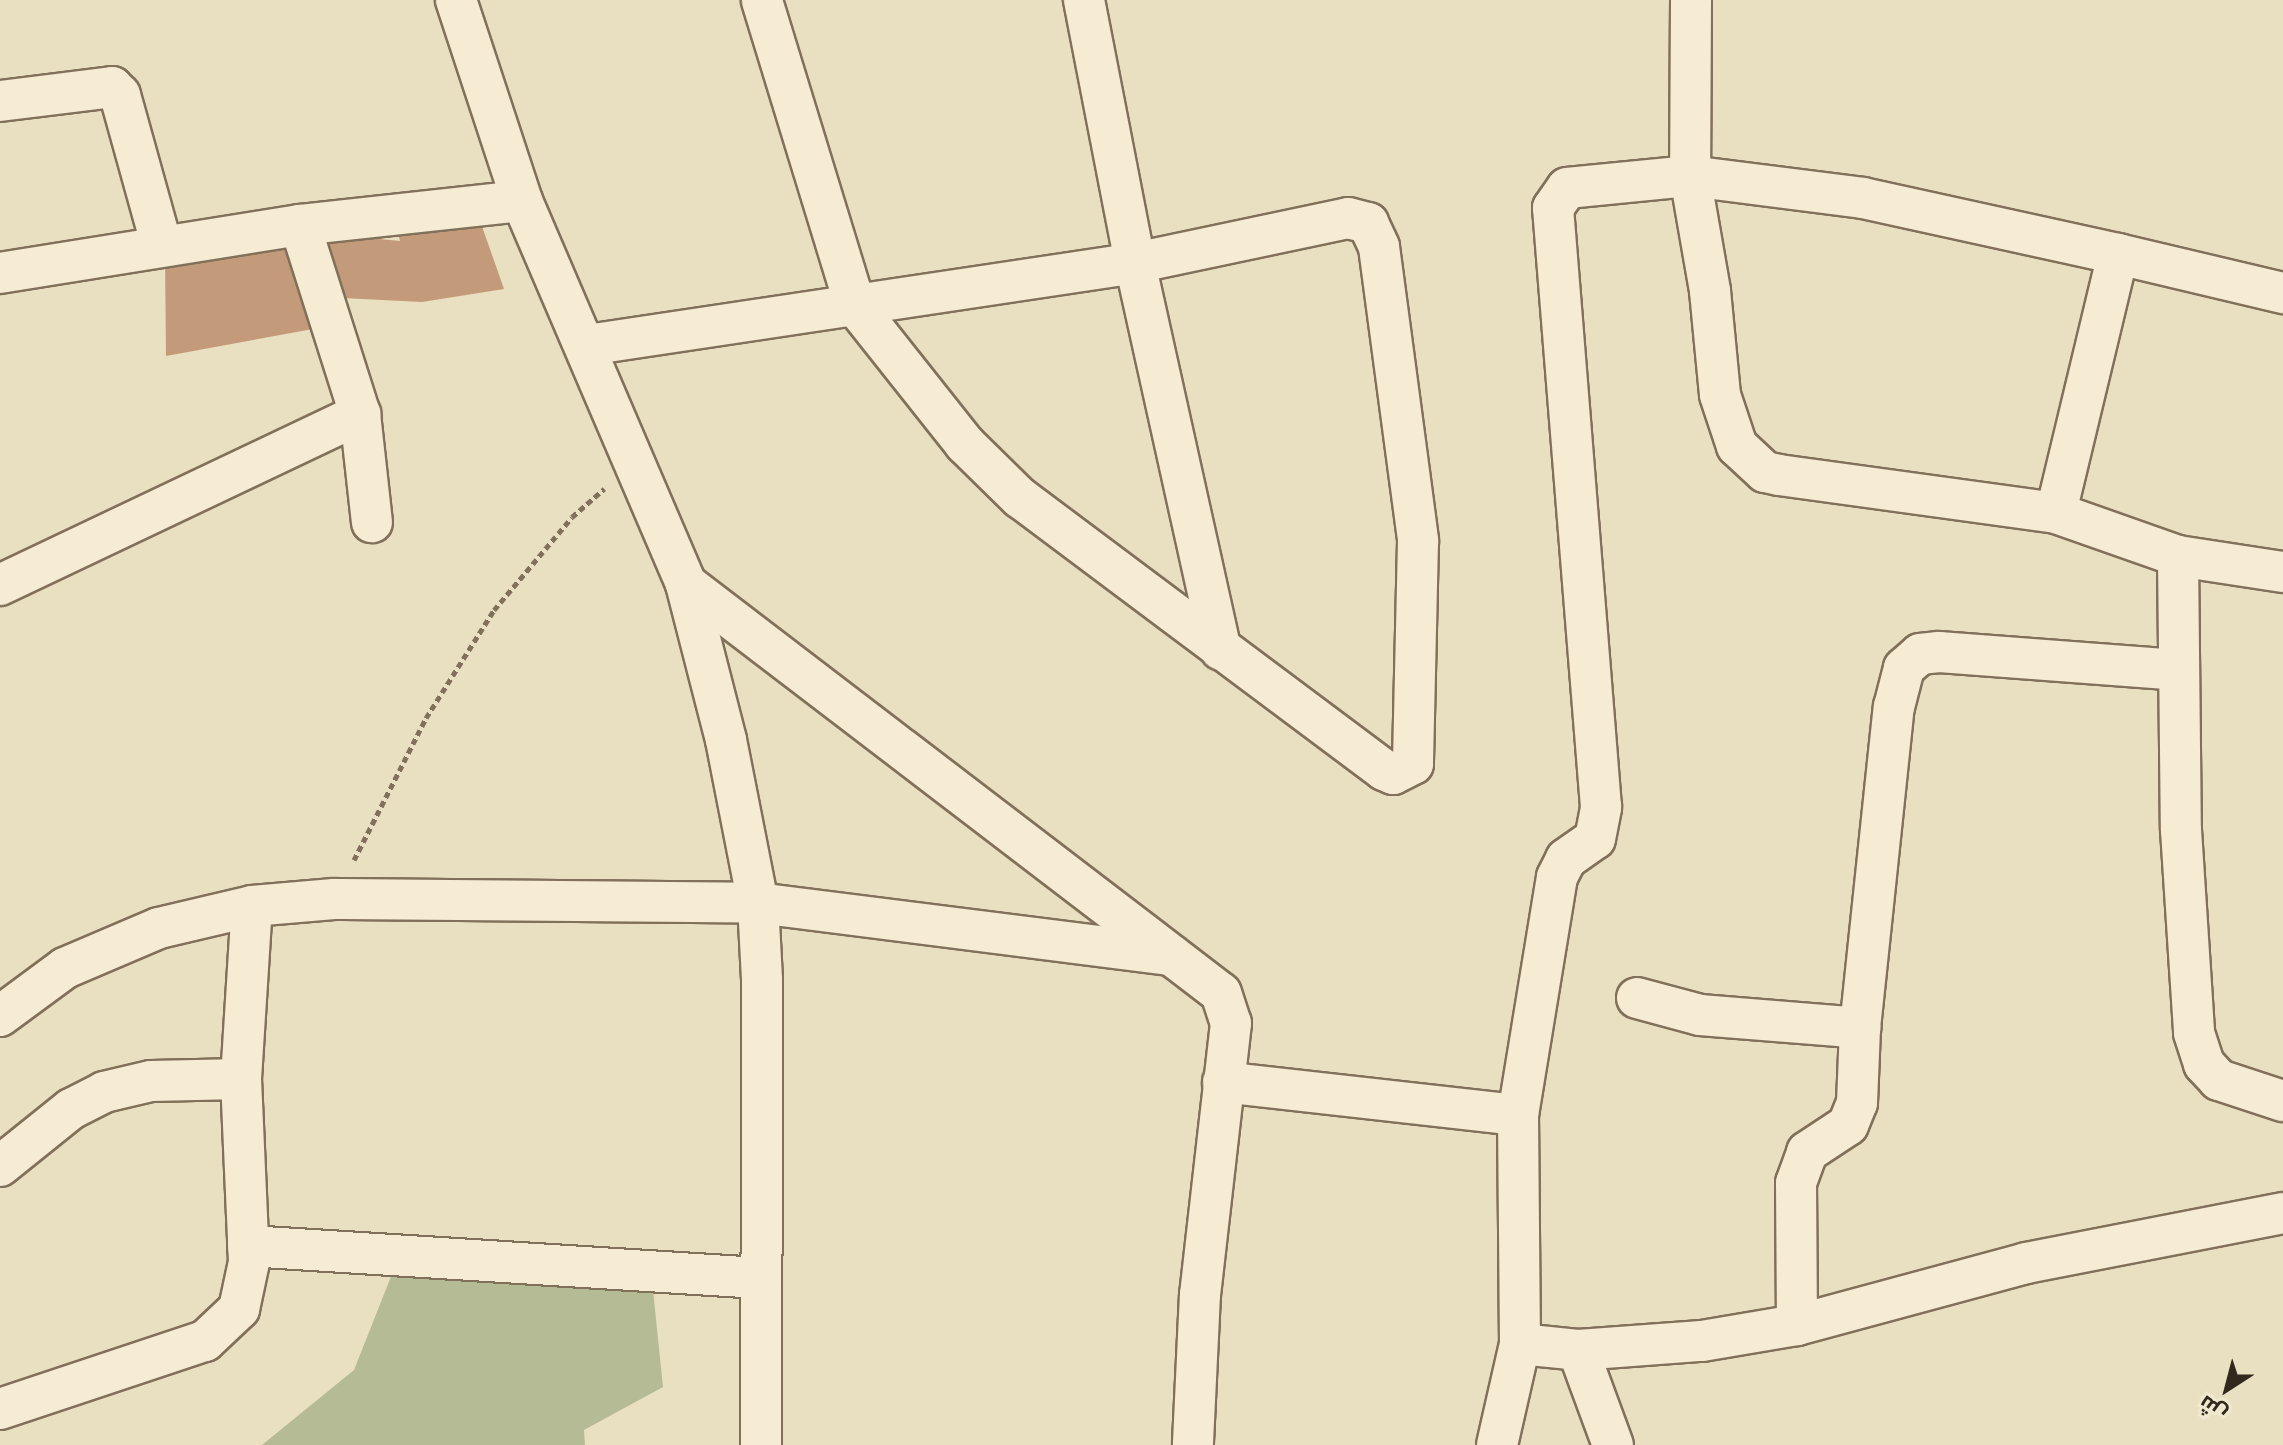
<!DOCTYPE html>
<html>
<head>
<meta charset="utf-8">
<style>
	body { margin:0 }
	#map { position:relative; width:2283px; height:1445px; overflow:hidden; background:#e9dfc1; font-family:Bitter,Cairo,serif }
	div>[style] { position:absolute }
	.cemetery>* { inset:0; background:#b5bb95 }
	.building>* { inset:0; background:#c49b7a }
	.path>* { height:5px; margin-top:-2.5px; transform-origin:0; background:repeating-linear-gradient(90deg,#81705a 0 6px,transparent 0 10px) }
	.roads { filter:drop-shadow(2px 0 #81705a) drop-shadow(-2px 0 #81705a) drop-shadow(0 2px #81705a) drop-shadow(0 -2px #81705a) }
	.minor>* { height:40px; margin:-20px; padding:0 20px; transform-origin:20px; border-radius:20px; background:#f5ecd3 }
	span { translate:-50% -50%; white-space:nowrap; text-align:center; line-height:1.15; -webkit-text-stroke:6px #f1e9cf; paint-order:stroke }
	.north { position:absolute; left:2187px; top:1349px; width:80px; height:80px; -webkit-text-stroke:6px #f1e9cf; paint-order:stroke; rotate:216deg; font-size:22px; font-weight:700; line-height:32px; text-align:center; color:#32281d }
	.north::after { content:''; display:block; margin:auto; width:28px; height:36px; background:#32281d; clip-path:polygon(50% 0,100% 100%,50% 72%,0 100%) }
</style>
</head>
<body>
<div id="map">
	<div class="cemetery">
		<i style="clip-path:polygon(392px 1274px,653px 1290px,663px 1387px,584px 1430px,585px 1445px,262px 1445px,354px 1370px)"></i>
	</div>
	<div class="building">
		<i style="clip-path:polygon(478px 215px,504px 289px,422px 302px,342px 298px,320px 233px,400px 241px,397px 230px)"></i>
		<i style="clip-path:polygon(286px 231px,313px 329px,166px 356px,165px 253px)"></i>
	</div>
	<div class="path">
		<i style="left:354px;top:860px;width:159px;rotate:-63.1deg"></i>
		<i style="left:426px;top:718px;width:128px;rotate:-57.8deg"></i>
		<i style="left:494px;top:610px;width:121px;rotate:-50deg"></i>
		<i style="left:572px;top:517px;width:43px;rotate:-41.2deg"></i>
	</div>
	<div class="roads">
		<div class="minor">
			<i style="left:456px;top:0;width:212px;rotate:71.8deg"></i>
			<i style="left:522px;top:201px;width:417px;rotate:66.8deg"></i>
			<i style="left:686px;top:584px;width:161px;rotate:75.6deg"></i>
			<i style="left:726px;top:740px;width:166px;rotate:78.9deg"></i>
			<i style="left:758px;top:903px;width:77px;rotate:87deg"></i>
			<i style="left:762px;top:980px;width:465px;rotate:90.1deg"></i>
			<i style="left:1084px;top:0;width:268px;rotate:79deg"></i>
			<i style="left:1135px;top:263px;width:396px;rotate:77.5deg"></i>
			<i style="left:1691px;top:0;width:176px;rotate:90.3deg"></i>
			<i style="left:1690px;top:176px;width:117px;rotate:80.1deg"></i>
			<i style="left:1710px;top:291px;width:104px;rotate:84.5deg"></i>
			<i style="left:1720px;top:395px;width:54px;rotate:71.6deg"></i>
			<i style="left:1737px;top:446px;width:38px;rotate:43deg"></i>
			<i style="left:1765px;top:472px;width:14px;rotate:12deg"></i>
			<i style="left:1779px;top:475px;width:280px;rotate:7.8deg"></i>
			<i style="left:0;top:101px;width:113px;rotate:-7.1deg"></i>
			<i style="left:112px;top:87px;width:11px;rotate:45deg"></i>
			<i style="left:120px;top:95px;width:157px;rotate:74.5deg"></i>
			<i style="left:300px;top:225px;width:198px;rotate:72.4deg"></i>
			<i style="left:360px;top:414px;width:109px;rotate:83.7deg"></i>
			<i style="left:2118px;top:254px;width:170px;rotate:13.3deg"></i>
			<i style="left:0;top:273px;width:304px;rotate:-9.1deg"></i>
			<i style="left:300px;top:225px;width:223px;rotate:-6.2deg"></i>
			<i style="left:587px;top:345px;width:271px;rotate:-8.5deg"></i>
			<i style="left:855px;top:305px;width:283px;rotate:-8.5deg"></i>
			<i style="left:1135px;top:263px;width:218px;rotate:-11.9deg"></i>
			<i style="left:1348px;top:218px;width:21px;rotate:14deg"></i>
			<i style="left:1368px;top:223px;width:26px;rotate:65deg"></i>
			<i style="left:1379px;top:247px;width:297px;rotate:82.4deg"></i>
			<i style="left:1418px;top:541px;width:223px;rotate:91.3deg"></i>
			<i style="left:1413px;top:764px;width:22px;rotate:153deg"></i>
			<i style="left:1393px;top:774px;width:10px;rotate:-156deg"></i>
			<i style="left:1384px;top:770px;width:454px;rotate:-143.2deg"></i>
			<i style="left:1020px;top:498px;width:77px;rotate:-135.5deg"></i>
			<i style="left:965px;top:444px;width:177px;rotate:-128.4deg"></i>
			<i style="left:855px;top:305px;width:319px;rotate:-107deg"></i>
			<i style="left:2178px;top:556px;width:106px;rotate:8.7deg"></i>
			<i style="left:686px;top:584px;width:673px;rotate:37.4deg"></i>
			<i style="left:1221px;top:993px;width:32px;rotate:72deg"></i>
			<i style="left:1231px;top:1023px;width:273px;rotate:96.5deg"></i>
			<i style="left:1200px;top:1294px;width:151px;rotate:92.7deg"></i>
			<i style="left:0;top:585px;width:399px;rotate:-25.4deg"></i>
			<i style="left:1637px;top:998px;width:65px;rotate:15.1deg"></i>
			<i style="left:1700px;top:1015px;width:161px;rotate:4.6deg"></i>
			<i style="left:0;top:1016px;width:81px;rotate:-36.4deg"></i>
			<i style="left:65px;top:968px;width:102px;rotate:-23.1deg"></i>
			<i style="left:159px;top:928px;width:96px;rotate:-13.3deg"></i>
			<i style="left:252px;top:906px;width:82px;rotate:-4.9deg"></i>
			<i style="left:334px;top:899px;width:424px;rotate:0.5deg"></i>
			<i style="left:758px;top:903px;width:416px;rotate:7.2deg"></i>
			<i style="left:1223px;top:1082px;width:297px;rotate:6.4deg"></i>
			<i style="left:0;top:1166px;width:91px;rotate:-38.8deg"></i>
			<i style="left:71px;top:1109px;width:37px;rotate:-27deg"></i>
			<i style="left:104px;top:1092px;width:48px;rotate:-13.2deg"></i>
			<i style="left:151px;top:1081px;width:90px;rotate:-1.3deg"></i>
			<i style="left:248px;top:1246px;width:512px;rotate:3.58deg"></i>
			<i style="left:1797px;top:1325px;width:142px;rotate:-90.4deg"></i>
			<i style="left:1796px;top:1183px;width:33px;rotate:-70deg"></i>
			<i style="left:1807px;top:1152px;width:49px;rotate:-33.4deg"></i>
			<i style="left:1848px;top:1125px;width:24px;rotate:-68deg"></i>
			<i style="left:1857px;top:1103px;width:75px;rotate:-87.7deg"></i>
			<i style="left:1860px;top:1028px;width:323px;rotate:-84deg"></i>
			<i style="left:1894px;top:707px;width:40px;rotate:-75.6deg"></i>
			<i style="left:1904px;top:668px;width:21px;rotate:-41deg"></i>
			<i style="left:1920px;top:654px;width:19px;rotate:-6deg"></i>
			<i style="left:1939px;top:652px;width:239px;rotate:4.3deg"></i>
			<i style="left:1520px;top:1344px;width:58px;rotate:5.9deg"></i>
			<i style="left:1578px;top:1350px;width:124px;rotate:-4.2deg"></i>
			<i style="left:1702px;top:1341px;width:96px;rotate:-9.6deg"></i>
			<i style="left:1797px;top:1325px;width:237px;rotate:-15.1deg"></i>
			<i style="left:2026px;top:1263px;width:262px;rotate:-11deg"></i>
			<i style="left:1578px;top:1350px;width:101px;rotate:69.8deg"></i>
			<i style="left:0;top:1409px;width:216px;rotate:-18.4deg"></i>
			<i style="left:205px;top:1341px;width:47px;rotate:-43.3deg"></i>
			<i style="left:239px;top:1309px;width:48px;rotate:-78deg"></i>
			<i style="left:249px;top:1262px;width:183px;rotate:-92.5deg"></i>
			<i style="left:241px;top:1079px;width:173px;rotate:-86.4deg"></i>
			<i style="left:1497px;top:1445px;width:104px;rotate:-77.2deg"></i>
			<i style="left:1520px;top:1344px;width:229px;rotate:-90.5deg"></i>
			<i style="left:1518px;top:1115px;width:241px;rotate:-80.7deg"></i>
			<i style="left:1557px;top:877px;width:20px;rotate:-63deg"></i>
			<i style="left:1566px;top:859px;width:35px;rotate:-35deg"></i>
			<i style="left:1595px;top:839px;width:33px;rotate:-79deg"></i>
			<i style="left:1601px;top:807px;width:601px;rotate:-94.58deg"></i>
			<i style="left:1553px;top:208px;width:24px;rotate:-55deg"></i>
			<i style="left:1567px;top:188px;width:124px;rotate:-5.6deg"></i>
			<i style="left:1690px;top:176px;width:174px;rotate:7.2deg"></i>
			<i style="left:1863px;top:198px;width:261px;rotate:12.4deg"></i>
			<i style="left:2118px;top:254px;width:266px;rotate:103.5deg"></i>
			<i style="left:2056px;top:513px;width:129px;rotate:19.4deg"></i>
			<i style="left:2178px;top:556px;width:274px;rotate:89.4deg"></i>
			<i style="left:2181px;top:830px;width:203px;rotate:86.3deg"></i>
			<i style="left:2194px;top:1033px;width:33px;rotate:72deg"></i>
			<i style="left:2204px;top:1064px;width:22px;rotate:47deg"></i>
			<i style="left:2219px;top:1080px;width:67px;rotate:18.2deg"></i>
		</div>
	</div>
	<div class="north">ش</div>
</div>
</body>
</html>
